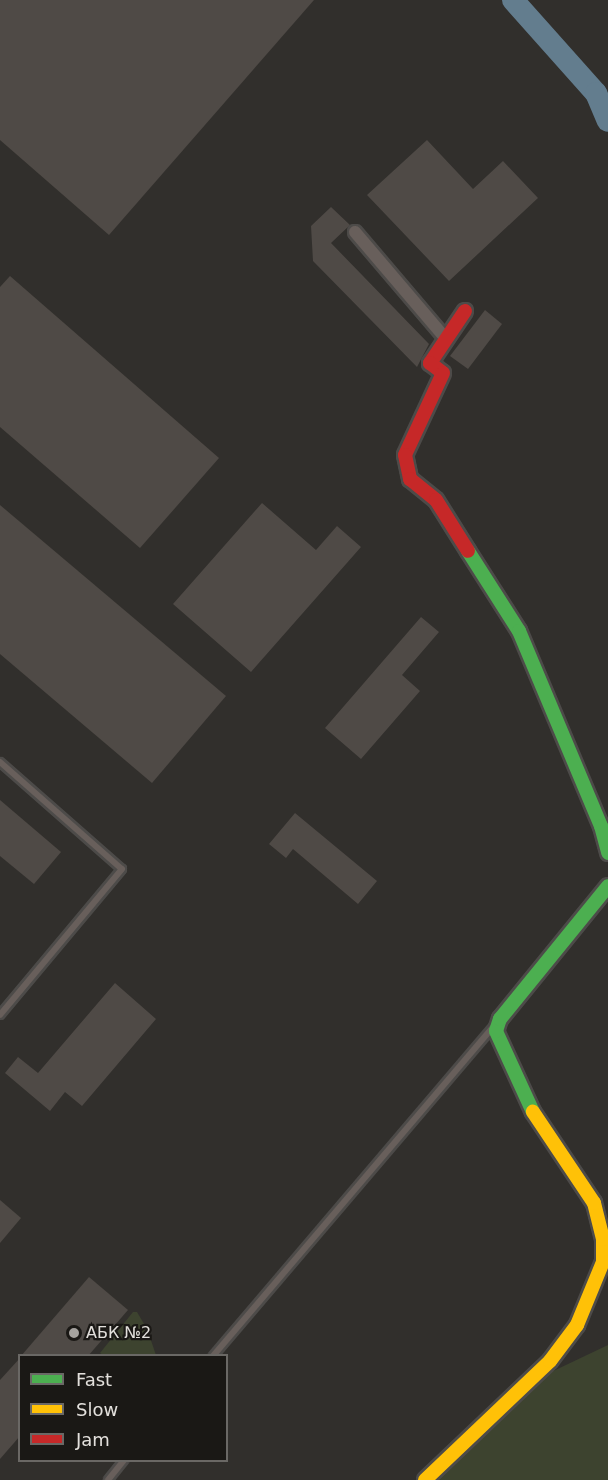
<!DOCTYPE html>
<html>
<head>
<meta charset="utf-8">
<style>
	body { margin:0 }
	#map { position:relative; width:608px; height:1480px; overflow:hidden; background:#312f2c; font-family:"DejaVu Sans",sans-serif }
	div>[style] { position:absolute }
	.green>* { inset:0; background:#3d432f }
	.river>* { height:22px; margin:-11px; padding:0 11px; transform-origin:11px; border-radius:11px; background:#637d8e }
	.building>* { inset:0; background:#4f4a46 }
	.roads { filter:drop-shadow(2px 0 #4d4b49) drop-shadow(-2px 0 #4d4b49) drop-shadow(0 2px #4d4b49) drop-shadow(0 -2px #4d4b49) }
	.lane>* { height:6px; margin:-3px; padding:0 3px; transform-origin:3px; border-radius:3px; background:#685f5b }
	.street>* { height:12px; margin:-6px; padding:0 6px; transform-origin:6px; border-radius:6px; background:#685f5b }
	.fast>* { height:14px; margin:-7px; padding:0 7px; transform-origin:7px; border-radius:7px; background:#4caf50 }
	.slow>* { height:14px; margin:-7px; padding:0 7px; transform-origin:7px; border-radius:7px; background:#ffc107 }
	.jam>* { height:14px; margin:-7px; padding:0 7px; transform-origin:7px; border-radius:7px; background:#c62828 }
	.dots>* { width:16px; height:16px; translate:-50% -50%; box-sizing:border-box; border:3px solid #1a1815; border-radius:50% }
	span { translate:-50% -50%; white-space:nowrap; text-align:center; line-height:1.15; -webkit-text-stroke:4.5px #1a1815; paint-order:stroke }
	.poi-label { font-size:16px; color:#e3e0dc }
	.left { translate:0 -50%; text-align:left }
	.legend { position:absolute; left:18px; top:1354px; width:210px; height:108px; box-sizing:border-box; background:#1a1815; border:2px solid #6a6865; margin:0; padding:8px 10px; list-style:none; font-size:18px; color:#e3e0dc }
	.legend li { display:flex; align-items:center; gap:12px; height:30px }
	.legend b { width:30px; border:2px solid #6a6865 }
</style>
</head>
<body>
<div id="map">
	<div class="green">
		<i style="clip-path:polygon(133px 1312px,137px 1312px,147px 1329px,156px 1355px,103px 1355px,100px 1353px)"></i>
		<i style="clip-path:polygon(608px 1345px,608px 1480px,436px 1480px,547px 1374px)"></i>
	</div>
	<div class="river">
		<i style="left:513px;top:0;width:125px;rotate:48.3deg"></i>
		<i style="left:596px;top:93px;width:30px;rotate:67deg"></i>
	</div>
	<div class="building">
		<i style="clip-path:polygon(0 0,314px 0,109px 235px,0 140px)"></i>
		<i style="clip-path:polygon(427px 140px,473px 189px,503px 161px,538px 198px,449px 281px,367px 195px)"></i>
		<i style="clip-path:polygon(331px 207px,350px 225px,331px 243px,429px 344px,417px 367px,313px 261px,311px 226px)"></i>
		<i style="clip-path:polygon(10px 276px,219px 458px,140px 548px,0 427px,0 287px)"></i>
		<i style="clip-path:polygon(485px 310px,502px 324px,468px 369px,450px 356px)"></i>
		<i style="clip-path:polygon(262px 503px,316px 550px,337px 526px,361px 547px,251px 672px,173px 604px)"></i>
		<i style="clip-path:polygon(0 505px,226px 696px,152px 783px,0 654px)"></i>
		<i style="clip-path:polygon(421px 617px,439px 632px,402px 675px,420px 691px,361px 759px,325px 728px)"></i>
		<i style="clip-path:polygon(0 800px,61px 852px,34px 884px,0 856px)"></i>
		<i style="clip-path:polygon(295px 813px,377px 881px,358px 904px,293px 849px,286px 858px,269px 844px)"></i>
		<i style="clip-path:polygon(115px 983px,156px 1019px,82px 1106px,65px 1092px,50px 1111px,5px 1073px,18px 1057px,38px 1073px)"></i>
		<i style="clip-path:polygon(0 1200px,21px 1218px,0 1243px)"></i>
		<i style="clip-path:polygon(89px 1277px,128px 1310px,88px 1356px,21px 1356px)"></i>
		<i style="clip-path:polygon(20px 1358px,20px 1436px,0 1459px,0 1380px)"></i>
	</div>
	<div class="roads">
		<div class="lane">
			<i style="left:0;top:762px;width:162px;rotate:41.3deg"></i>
			<i style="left:122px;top:869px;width:190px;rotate:129.9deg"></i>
			<i style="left:213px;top:1356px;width:432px;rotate:-49.6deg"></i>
			<i style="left:108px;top:1480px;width:26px;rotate:-51deg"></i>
		</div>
		<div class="street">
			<i style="left:355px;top:232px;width:140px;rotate:49.6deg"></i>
		</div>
		<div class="fast">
			<i style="left:468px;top:551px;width:95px;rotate:57.5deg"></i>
			<i style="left:519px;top:631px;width:212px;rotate:67.2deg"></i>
			<i style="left:601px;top:826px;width:28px;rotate:75deg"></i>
			<i style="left:533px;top:1112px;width:89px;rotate:-114.6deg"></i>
			<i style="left:496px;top:1031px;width:13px;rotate:-72deg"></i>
			<i style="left:500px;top:1019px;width:171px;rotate:-50.9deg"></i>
		</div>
		<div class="slow">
			<i style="left:425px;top:1480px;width:173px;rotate:-43.6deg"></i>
			<i style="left:550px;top:1361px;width:45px;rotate:-53.1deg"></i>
			<i style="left:577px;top:1325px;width:68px;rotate:-67.6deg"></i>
			<i style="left:603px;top:1262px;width:23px;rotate:-90deg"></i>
			<i style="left:603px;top:1239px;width:37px;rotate:-104deg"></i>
			<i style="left:594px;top:1203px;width:110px;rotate:-123.8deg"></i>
		</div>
		<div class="jam">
			<i style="left:465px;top:311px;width:63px;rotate:123.9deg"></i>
			<i style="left:430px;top:363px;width:16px;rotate:38deg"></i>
			<i style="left:443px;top:373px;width:90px;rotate:114.9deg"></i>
			<i style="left:405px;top:455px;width:25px;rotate:78deg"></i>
			<i style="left:410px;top:479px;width:33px;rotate:39deg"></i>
			<i style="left:436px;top:500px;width:60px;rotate:57.9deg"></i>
		</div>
	</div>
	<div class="dots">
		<i style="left:74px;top:1333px;background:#a5a29e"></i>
	</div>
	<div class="poi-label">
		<span class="left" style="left:86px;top:1333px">АБК №2</span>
	</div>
	<ul class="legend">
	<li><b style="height:8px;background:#4caf50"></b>Fast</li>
	<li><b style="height:8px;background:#ffc107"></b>Slow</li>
	<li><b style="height:8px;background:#c62828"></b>Jam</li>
	</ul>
</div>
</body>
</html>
